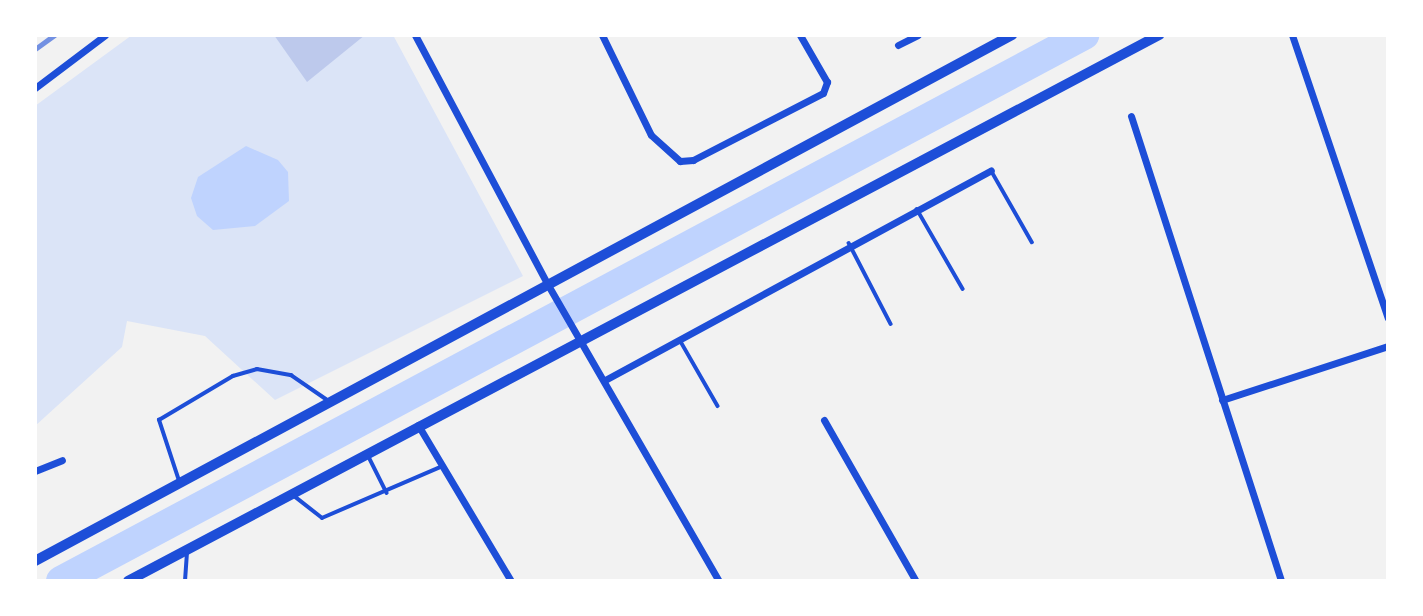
<!DOCTYPE html>
<html>
<head>
<meta charset="utf-8">
<style>
	body { margin:0 }
	#map { position:relative; width:1423px; height:616px; overflow:hidden; background:#f2f2f2; font-family:Raleway,sans-serif }
	div>[style] { position:absolute }
	.green>* { inset:0; background:#dbe4f7 }
	.water>* { inset:0; background:#bfd3fe }
	.river>* { height:30px; margin:-15px; padding:0 15px; transform-origin:15px; border-radius:15px; background:#bfd3fe }
	.building>* { inset:0; background:#bdc9ec }
	.service>* { height:3.5px; margin:-1.75px; padding:0 1.75px; transform-origin:1.75px; border-radius:1.75px; background:#1d4ed8 }
	.minor>* { height:7px; margin:-3.5px; padding:0 3.5px; transform-origin:3.5px; border-radius:3.5px; background:#1d4ed8 }
	.secondary>* { height:10px; margin:-5px; padding:0 5px; transform-origin:5px; border-radius:5px; background:#1d4ed8 }
	.rail>* { height:5px; margin:-2.5px; padding:0 2.5px; transform-origin:2.5px; border-radius:2.5px; background:#7290e2 }
	span { translate:-50% -50%; white-space:nowrap; text-align:center; line-height:1.15; -webkit-text-stroke:5px #fff; paint-order:stroke }
	.frame { position:absolute; inset:0; border:37px solid #fff; pointer-events:none }
</style>
</head>
<body>
<div id="map">
	<div class="green">
		<i style="clip-path:polygon(132px 35px,393px 35px,523px 276px,275px 400px,205px 336px,127px 321px,122px 347px,35px 426px,35px 106px)"></i>
	</div>
	<div class="water">
		<i style="clip-path:polygon(246px 146px,278px 160px,288px 172px,289px 201px,255px 226px,213px 230px,197px 216px,191px 198px,198px 177px)"></i>
	</div>
	<div class="river">
		<i style="left:61px;top:581px;width:1160px;rotate:-28.09deg"></i>
	</div>
	<div class="building">
		<i style="clip-path:polygon(274px 35px,365px 35px,307px 82px)"></i>
	</div>
	<div class="service">
		<i style="left:991px;top:170px;width:83px;rotate:60.3deg"></i>
		<i style="left:917px;top:209px;width:92px;rotate:60.1deg"></i>
		<i style="left:849px;top:243px;width:91px;rotate:62.6deg"></i>
		<i style="left:680px;top:340px;width:76px;rotate:60.1deg"></i>
		<i style="left:369px;top:457px;width:40px;rotate:63.4deg"></i>
		<i style="left:179px;top:481px;width:64px;rotate:-108.2deg"></i>
		<i style="left:159px;top:420px;width:86px;rotate:-30.7deg"></i>
		<i style="left:233px;top:376px;width:25px;rotate:-16deg"></i>
		<i style="left:257px;top:369px;width:35px;rotate:10deg"></i>
		<i style="left:291px;top:375px;width:46px;rotate:34.4deg"></i>
		<i style="left:293px;top:495px;width:37px;rotate:38deg"></i>
		<i style="left:322px;top:518px;width:132px;rotate:-23.3deg"></i>
		<i style="left:185px;top:581px;width:29px;rotate:-86deg"></i>
	</div>
	<div class="minor">
		<i style="left:415px;top:35px;width:283px;rotate:62deg"></i>
		<i style="left:548px;top:285px;width:342px;rotate:60deg"></i>
		<i style="left:602px;top:35px;width:111px;rotate:63.9deg"></i>
		<i style="left:651px;top:135px;width:39px;rotate:42deg"></i>
		<i style="left:680px;top:161px;width:13px;rotate:-4deg"></i>
		<i style="left:693px;top:160px;width:146px;rotate:-27.3deg"></i>
		<i style="left:823px;top:93px;width:12px;rotate:-70deg"></i>
		<i style="left:827px;top:82px;width:54px;rotate:-119.9deg"></i>
		<i style="left:1292px;top:35px;width:299px;rotate:71.3deg"></i>
		<i style="left:898px;top:45px;width:22px;rotate:-27deg"></i>
		<i style="left:35px;top:88px;width:88px;rotate:-37.1deg"></i>
		<i style="left:1131px;top:116px;width:489px;rotate:72.1deg"></i>
		<i style="left:605px;top:380px;width:439px;rotate:-28.5deg"></i>
		<i style="left:1222px;top:400px;width:175px;rotate:-18deg"></i>
		<i style="left:824px;top:420px;width:185px;rotate:60.3deg"></i>
		<i style="left:418px;top:425px;width:182px;rotate:59.2deg"></i>
		<i style="left:35px;top:471px;width:29px;rotate:-22deg"></i>
	</div>
	<div class="secondary">
		<i style="left:35px;top:561px;width:1110px;rotate:-28.3deg"></i>
		<i style="left:128px;top:581px;width:1167px;rotate:-27.9deg"></i>
	</div>
	<div class="rail">
		<i style="left:35px;top:49px;width:24px;rotate:-36deg"></i>
	</div>
	<div class="frame"></div>
</div>
</body>
</html>
